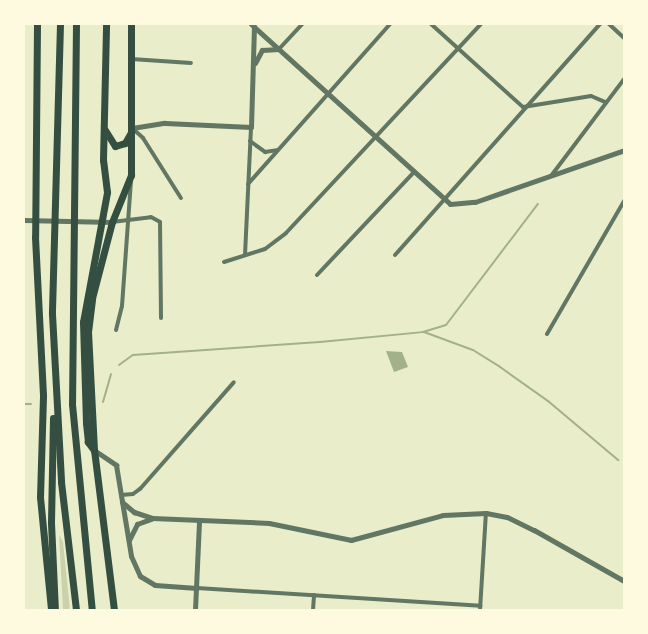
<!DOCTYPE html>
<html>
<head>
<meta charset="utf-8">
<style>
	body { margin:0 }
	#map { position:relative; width:648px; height:634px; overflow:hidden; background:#e9edc9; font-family:Roboto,sans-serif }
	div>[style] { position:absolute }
	.green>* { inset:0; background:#cad2ad }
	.water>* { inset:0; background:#a3b18a }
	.stream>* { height:2px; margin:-1px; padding:0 1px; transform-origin:1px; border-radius:1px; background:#a3b18a }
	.minor>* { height:4px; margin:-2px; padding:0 2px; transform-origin:2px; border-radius:2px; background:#617663 }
	.tertiary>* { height:5px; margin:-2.5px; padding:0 2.5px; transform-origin:2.5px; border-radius:2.5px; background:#617663 }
	.trunk>* { height:7px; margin:-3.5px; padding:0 3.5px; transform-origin:3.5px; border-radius:3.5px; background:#344e41 }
	.motorway>* { height:7px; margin:-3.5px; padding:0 3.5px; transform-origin:3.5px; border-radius:3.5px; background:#344e41 }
	span { translate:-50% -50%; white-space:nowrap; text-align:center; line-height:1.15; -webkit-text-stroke:4px #fefae0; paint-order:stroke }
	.frame { position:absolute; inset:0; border:25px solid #fefae0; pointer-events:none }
</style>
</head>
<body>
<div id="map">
	<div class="green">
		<i style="clip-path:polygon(59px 535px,63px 542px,70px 610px,63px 610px)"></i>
	</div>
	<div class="water">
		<i style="clip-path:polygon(386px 351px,402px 352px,408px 367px,394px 372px)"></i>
	</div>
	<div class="stream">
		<i style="left:424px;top:332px;width:52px;rotate:20.2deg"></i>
		<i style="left:473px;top:350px;width:32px;rotate:32deg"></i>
		<i style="left:500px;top:367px;width:59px;rotate:35.3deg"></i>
		<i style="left:548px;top:401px;width:92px;rotate:40.1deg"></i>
		<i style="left:119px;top:365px;width:17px;rotate:-36deg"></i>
		<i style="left:133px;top:355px;width:187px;rotate:-4deg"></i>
		<i style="left:320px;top:342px;width:103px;rotate:-5.5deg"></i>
		<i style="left:423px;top:332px;width:24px;rotate:-17deg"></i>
		<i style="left:446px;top:325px;width:152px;rotate:-52.8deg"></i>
		<i style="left:103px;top:402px;width:29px;rotate:-74deg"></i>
		<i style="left:24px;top:404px;width:7px"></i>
	</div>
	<div class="minor">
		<i style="left:431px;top:24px;width:124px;rotate:42.1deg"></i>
		<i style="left:523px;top:107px;width:69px;rotate:-9.2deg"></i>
		<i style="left:591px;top:96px;width:15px;rotate:23deg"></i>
		<i style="left:609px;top:24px;width:21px;rotate:43deg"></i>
		<i style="left:279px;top:49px;width:34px;rotate:-47deg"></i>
		<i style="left:131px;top:59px;width:60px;rotate:3.8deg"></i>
		<i style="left:132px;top:128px;width:15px;rotate:42deg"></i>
		<i style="left:143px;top:138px;width:71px;rotate:57.7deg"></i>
		<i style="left:250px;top:141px;width:19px;rotate:36deg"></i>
		<i style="left:265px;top:152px;width:12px;rotate:-9deg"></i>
		<i style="left:551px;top:176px;width:121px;rotate:-53deg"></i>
		<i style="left:248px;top:184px;width:214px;rotate:-48.4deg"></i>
		<i style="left:112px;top:222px;width:39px;rotate:-7deg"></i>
		<i style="left:151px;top:217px;width:10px;rotate:29deg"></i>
		<i style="left:160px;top:222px;width:96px;rotate:89.4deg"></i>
		<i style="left:245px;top:255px;width:128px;rotate:-87.3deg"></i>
		<i style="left:395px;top:255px;width:309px;rotate:-48.4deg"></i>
		<i style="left:224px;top:262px;width:43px;rotate:-17.6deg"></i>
		<i style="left:265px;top:249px;width:26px;rotate:-37deg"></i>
		<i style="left:286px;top:233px;width:286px;rotate:-47deg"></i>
		<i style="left:317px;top:275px;width:140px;rotate:-46.7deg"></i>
		<i style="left:116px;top:330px;width:25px;rotate:-76deg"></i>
		<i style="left:122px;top:306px;width:125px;rotate:-85.9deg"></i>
		<i style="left:547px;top:334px;width:154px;rotate:-59.9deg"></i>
		<i style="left:121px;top:495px;width:12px;rotate:-5deg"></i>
		<i style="left:133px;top:494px;width:9px;rotate:-36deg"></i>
		<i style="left:140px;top:489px;width:142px;rotate:-48.7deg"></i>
		<i style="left:197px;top:588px;width:284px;rotate:3.6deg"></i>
		<i style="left:313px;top:610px;width:15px;rotate:-86deg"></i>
		<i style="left:480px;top:610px;width:97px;rotate:-86.5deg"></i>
	</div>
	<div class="tertiary">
		<i style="left:251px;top:24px;width:268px;rotate:42.1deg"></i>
		<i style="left:450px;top:204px;width:25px;rotate:-5deg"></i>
		<i style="left:475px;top:202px;width:158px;rotate:-19.2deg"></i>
		<i style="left:255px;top:63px;width:15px;rotate:-62deg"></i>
		<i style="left:262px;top:50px;width:17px;rotate:-3deg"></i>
		<i style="left:132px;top:128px;width:33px;rotate:-9deg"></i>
		<i style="left:165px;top:123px;width:86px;rotate:2.7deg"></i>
		<i style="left:251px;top:127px;width:101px;rotate:-88.3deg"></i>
		<i style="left:24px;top:220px;width:88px;rotate:1.3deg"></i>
		<i style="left:94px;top:450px;width:27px;rotate:34deg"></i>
		<i style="left:116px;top:465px;width:92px;rotate:80.6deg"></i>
		<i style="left:131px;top:556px;width:22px;rotate:66deg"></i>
		<i style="left:140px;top:576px;width:17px;rotate:31deg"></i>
		<i style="left:155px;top:585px;width:42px;rotate:4.1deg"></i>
		<i style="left:122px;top:502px;width:16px;rotate:40deg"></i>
		<i style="left:134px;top:512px;width:19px;rotate:18deg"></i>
		<i style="left:152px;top:518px;width:117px;rotate:2.4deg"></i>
		<i style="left:269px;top:523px;width:84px;rotate:11.7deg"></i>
		<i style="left:351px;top:540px;width:95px;rotate:-15.2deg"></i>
		<i style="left:443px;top:515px;width:43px;rotate:-2.7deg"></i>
		<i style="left:486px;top:513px;width:21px;rotate:11deg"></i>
		<i style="left:507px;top:517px;width:30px;rotate:26deg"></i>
		<i style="left:534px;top:530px;width:103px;rotate:29.5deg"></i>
		<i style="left:129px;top:540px;width:18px;rotate:-63deg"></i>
		<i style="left:137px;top:524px;width:15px;rotate:-20deg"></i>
		<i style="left:195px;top:610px;width:89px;rotate:-87.4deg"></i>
	</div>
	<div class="trunk">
		<i style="left:37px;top:24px;width:213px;rotate:90.5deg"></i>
		<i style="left:35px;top:237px;width:159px;rotate:87.1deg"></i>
		<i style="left:43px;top:396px;width:101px;rotate:91.7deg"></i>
		<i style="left:40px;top:497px;width:114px;rotate:84.4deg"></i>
		<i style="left:105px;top:130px;width:19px;rotate:58deg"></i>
		<i style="left:115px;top:146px;width:10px;rotate:-17deg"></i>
		<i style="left:125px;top:143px;width:13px;rotate:-61deg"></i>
		<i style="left:93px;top:449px;width:9px;rotate:-126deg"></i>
		<i style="left:88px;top:442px;width:19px;rotate:-96deg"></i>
		<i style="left:86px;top:423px;width:101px;rotate:-91.7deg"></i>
		<i style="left:83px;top:322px;width:132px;rotate:-79.5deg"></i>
		<i style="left:107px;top:192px;width:32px;rotate:-97deg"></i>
		<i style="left:103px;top:160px;width:136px;rotate:-88.7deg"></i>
		<i style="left:114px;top:610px;width:161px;rotate:-97.1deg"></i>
		<i style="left:94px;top:450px;width:118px;rotate:-92.9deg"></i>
		<i style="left:88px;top:332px;width:34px;rotate:-83deg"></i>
		<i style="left:92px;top:298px;width:79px;rotate:-75.3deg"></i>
		<i style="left:112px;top:222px;width:51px;rotate:-68deg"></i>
		<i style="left:131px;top:175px;width:151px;rotate:-90deg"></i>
	</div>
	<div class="motorway">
		<i style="left:60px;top:24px;width:290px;rotate:91.6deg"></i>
		<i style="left:52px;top:314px;width:168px;rotate:86.9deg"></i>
		<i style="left:61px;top:482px;width:129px;rotate:83.3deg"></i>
		<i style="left:76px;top:24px;width:380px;rotate:90.6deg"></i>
		<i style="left:72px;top:404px;width:207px;rotate:84.5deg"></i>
		<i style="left:53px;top:418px;width:105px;rotate:91.1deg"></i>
		<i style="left:51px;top:523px;width:87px;rotate:87.4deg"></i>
	</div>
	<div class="frame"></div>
</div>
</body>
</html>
